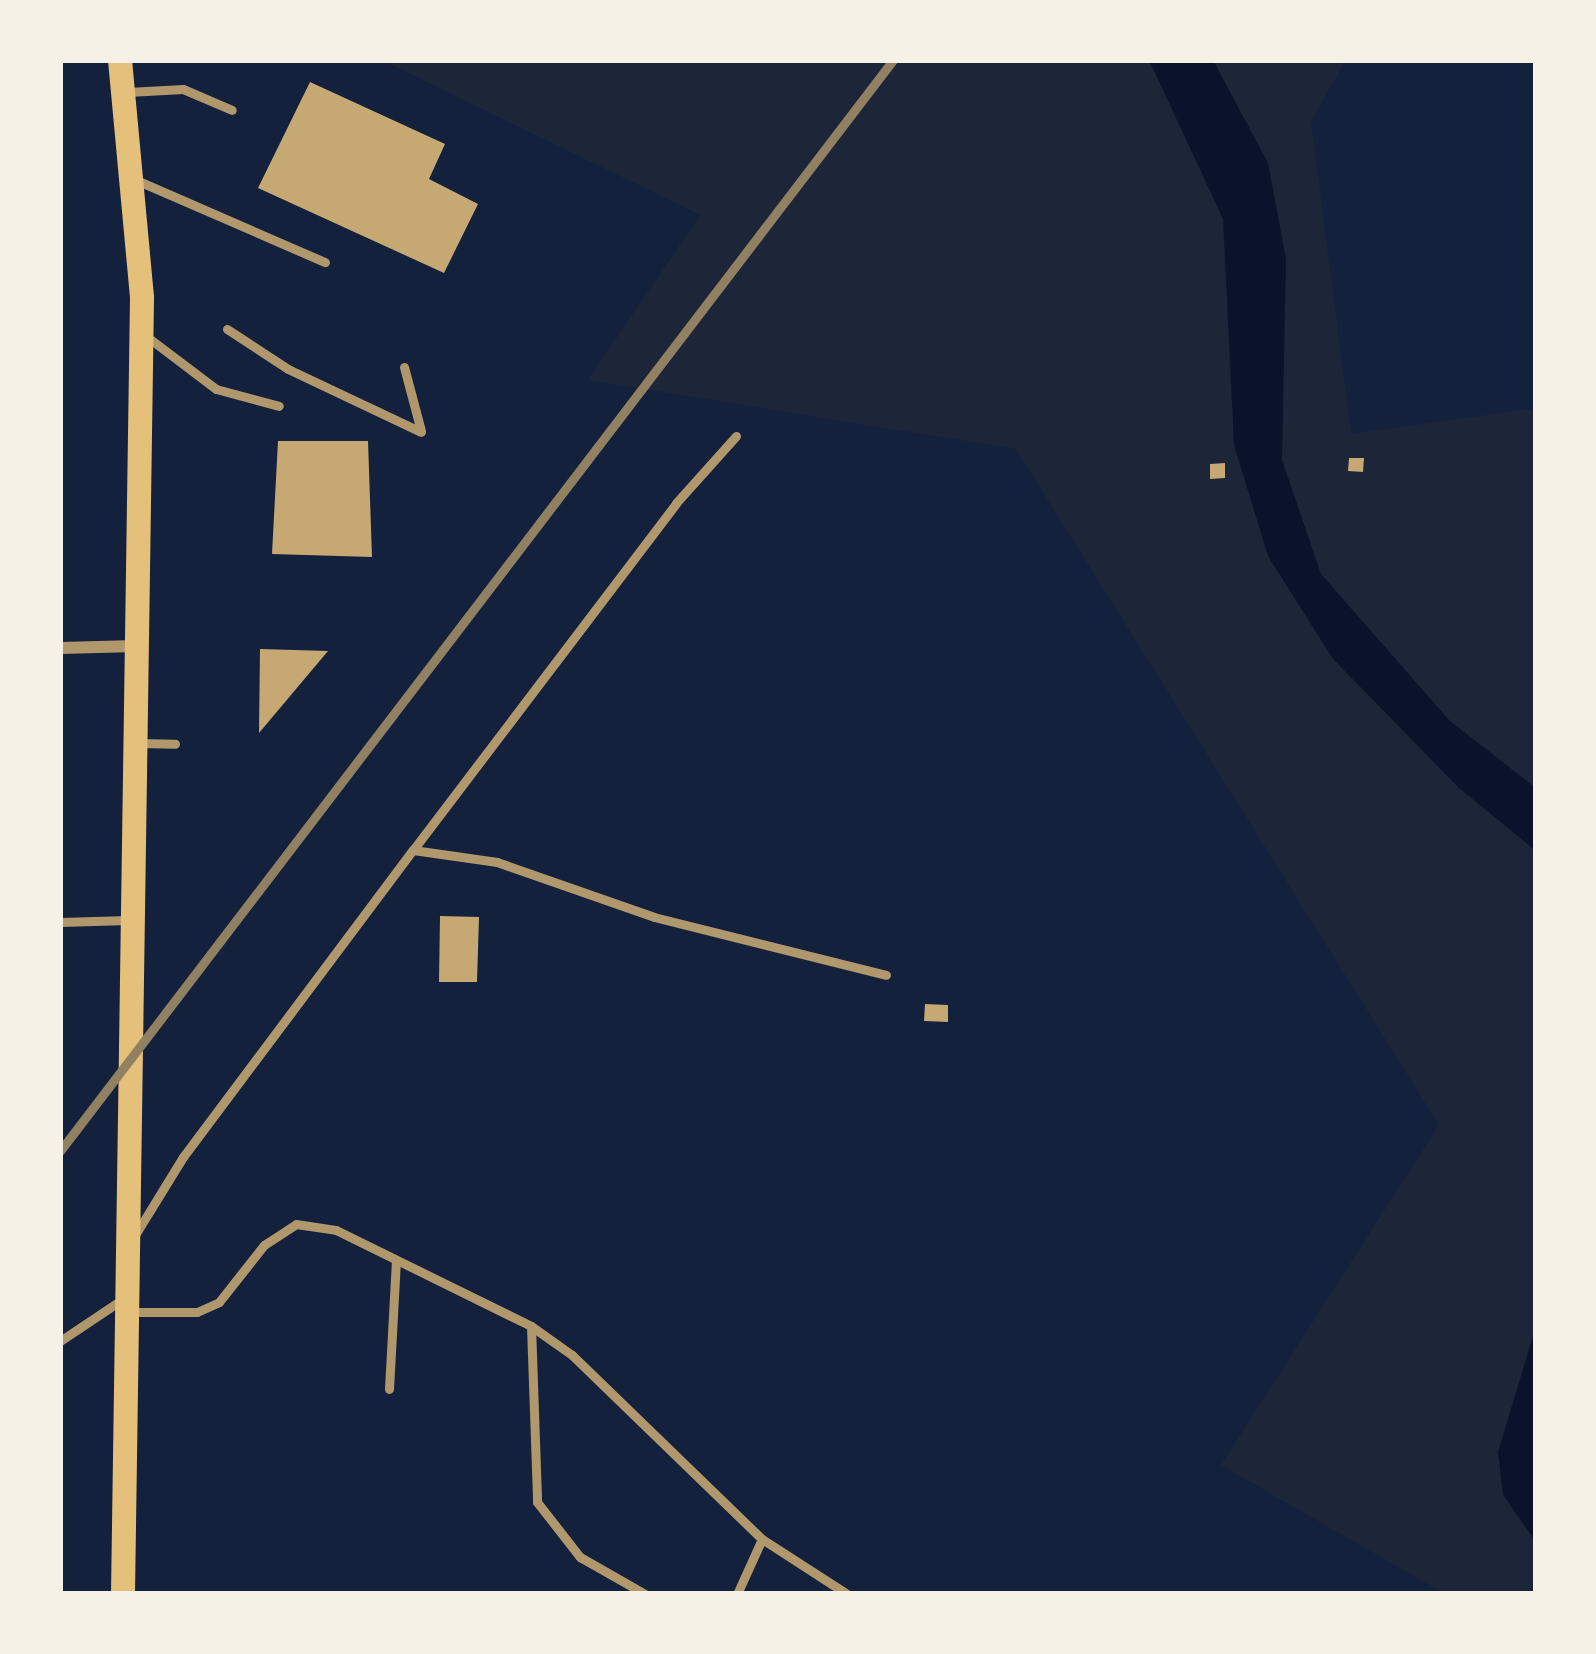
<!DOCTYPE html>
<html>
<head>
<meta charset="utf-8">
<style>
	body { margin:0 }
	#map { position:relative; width:1596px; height:1654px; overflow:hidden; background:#14213d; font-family:"Varela Round",sans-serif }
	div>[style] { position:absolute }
	.green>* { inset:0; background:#1d2539 }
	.water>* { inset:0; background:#0b132b }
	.building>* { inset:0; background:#c6a872 }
	.service>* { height:9px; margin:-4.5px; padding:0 4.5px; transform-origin:4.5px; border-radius:4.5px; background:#b1986c }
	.minor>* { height:12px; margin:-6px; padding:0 6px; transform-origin:6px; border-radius:6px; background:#b1986c }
	.secondary>* { height:24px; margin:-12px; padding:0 12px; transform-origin:12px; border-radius:12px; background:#e5c07b }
	.rail>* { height:9px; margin:-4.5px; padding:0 4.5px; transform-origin:4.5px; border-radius:4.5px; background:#918062 }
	span { translate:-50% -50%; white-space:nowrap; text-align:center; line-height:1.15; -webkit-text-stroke:10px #f6f1e7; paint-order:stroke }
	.frame { position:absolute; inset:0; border:63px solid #f6f1e7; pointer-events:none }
</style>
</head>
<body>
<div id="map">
	<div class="green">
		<i style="clip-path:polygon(382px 60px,1346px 60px,1311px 121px,1351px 434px,1536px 408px,1536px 1594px,1445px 1594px,1221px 1465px,1439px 1125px,1016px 449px,588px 380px,700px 215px)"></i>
	</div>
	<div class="water">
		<i style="clip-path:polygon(1149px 60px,1213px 60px,1268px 163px,1286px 259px,1282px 460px,1321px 574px,1450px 721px,1536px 788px,1536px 851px,1459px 788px,1333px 659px,1268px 556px,1234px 445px,1223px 219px)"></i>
		<i style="clip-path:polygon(1536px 1326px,1536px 1542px,1503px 1495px,1498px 1452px)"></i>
	</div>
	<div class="building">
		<i style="clip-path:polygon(310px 82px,445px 144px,429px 179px,478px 204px,444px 273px,258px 188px)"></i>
		<i style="clip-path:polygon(278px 441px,368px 441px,372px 557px,272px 554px)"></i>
		<i style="clip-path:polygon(1349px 458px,1364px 458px,1363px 472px,1348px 471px)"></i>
		<i style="clip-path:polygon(1225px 463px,1225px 478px,1210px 479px,1210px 464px)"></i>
		<i style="clip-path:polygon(260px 649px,328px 651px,259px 733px)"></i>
		<i style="clip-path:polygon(440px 916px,479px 917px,477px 982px,439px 982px)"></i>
		<i style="clip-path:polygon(925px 1004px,948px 1005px,948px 1022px,924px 1021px)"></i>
	</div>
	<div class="service">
		<i style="left:128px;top:92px;width:55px;rotate:-3.1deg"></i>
		<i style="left:183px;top:89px;width:53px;rotate:23.2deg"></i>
		<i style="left:136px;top:180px;width:206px;rotate:23.5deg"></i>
		<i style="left:227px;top:329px;width:73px;rotate:33.3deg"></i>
		<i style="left:288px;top:369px;width:147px;rotate:25.3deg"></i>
		<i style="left:146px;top:336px;width:88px;rotate:37.1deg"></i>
		<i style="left:216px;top:389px;width:65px;rotate:15.1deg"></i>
		<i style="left:404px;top:367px;width:66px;rotate:75.1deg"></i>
		<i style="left:136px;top:743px;width:39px;rotate:1deg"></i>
		<i style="left:413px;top:850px;width:85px;rotate:8.1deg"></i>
		<i style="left:497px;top:862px;width:166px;rotate:19.3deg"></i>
		<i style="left:654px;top:917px;width:239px;rotate:14deg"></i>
		<i style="left:60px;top:922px;width:68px;rotate:-1.7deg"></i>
		<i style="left:135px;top:1235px;width:92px;rotate:-58.4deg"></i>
		<i style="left:183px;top:1157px;width:384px;rotate:-53.2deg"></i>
		<i style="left:413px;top:850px;width:435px;rotate:-52.8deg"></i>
		<i style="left:676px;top:503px;width:90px;rotate:-48.2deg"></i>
		<i style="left:129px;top:1312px;width:68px"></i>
		<i style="left:197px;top:1312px;width:24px;rotate:-24deg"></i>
		<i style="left:219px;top:1302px;width:73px;rotate:-51.7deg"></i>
		<i style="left:264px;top:1245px;width:38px;rotate:-33deg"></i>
		<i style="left:296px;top:1224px;width:40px;rotate:8.5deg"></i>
		<i style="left:336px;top:1230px;width:217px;rotate:26.2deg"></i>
		<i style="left:531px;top:1326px;width:50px;rotate:35.3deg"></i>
		<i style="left:572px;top:1355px;width:264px;rotate:44.1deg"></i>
		<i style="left:762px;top:1539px;width:101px;rotate:32.9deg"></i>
		<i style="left:531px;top:1326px;width:176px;rotate:88deg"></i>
		<i style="left:537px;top:1502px;width:70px;rotate:52deg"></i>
		<i style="left:580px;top:1557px;width:75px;rotate:29.6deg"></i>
		<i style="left:60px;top:1341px;width:76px;rotate:-33.7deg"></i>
		<i style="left:389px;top:1389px;width:129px;rotate:-86.9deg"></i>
		<i style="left:737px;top:1594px;width:60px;rotate:-65.6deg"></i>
	</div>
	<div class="minor">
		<i style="left:60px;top:648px;width:77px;rotate:-1.5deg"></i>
	</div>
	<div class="secondary">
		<i style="left:120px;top:60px;width:239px;rotate:84.7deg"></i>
		<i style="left:142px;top:298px;width:1296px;rotate:90.84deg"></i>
	</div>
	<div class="rail">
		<i style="left:60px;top:1151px;width:1373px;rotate:-52.64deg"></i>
	</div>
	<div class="frame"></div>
</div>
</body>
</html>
